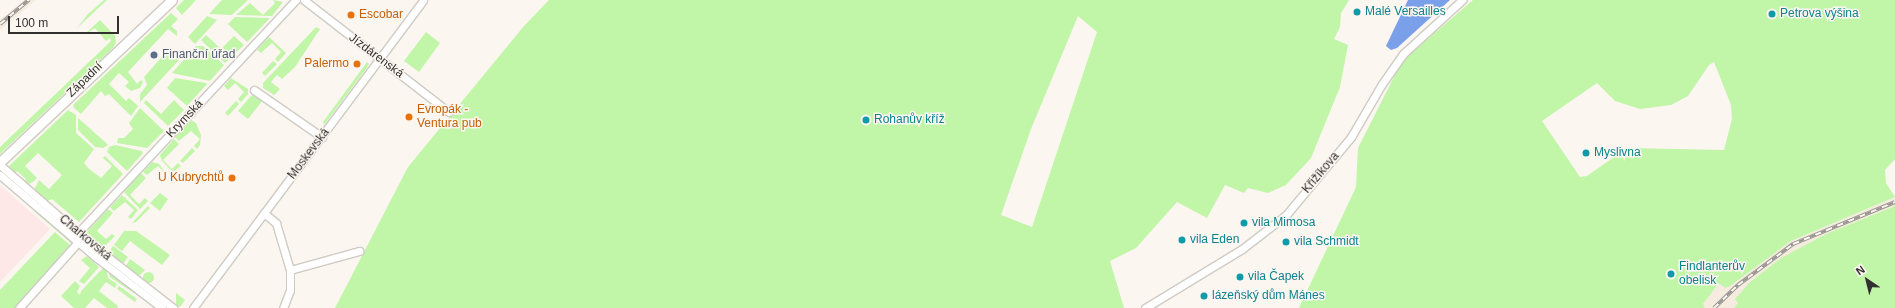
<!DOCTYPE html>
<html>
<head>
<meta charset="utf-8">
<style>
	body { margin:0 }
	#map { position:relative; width:1895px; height:308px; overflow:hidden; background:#fbf6f0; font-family:Arial,sans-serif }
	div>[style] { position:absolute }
	.built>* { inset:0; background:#f5ecdf }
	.education>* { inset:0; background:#fde7e7 }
	.green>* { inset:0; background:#c1f5a8 }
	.round { border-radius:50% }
	.water>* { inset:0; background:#7aa0ea }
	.roads { filter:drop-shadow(1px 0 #cfcbc4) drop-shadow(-1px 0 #cfcbc4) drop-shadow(0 1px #cfcbc4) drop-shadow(0 -1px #cfcbc4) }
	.minor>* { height:7px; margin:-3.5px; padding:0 3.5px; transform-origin:3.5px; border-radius:3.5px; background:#fff }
	.tertiary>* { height:9px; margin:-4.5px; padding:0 4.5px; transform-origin:4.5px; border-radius:4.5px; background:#fff }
	.rail>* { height:3.5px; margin-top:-1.75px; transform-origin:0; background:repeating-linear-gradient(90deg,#fbf6f0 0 6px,#989591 0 12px); box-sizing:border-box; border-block:1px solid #989591 }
	.dots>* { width:11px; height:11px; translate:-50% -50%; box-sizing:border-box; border:2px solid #fbf6f0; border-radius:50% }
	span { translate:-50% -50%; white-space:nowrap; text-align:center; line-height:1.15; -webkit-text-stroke:3px #fbf6f0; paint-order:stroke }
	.culture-label { font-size:12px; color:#0d838f }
	.left { translate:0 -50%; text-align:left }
	.food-label { font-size:12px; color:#c56008 }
	.right { translate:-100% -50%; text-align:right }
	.service-label { font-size:12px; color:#4e5e75 }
	.street-label { font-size:12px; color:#33312f }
	.north { position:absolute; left:1847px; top:260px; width:40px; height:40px; -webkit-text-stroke:3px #fbf6f0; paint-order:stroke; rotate:325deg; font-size:11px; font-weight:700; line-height:16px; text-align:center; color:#33312f }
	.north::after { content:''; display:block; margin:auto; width:14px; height:18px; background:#33312f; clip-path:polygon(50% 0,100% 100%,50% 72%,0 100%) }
	.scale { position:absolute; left:8px; top:16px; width:111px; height:18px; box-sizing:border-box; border:2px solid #33312f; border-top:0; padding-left:5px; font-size:12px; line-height:14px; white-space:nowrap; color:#33312f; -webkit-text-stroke:3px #fbf6f0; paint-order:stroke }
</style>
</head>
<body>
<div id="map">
	<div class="built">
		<i style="clip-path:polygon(24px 0,36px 0,0 30px,0 20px)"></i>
		<i style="clip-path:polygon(1895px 197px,1895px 206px,1826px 234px,1781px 258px,1749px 283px,1734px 308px,1705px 308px,1703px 304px,1719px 283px,1730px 286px,1791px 241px)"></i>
	</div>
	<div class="education">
		<i style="clip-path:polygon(0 185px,50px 229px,0 282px)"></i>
	</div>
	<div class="green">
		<i style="clip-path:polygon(104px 0,107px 0,77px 28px,88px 14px)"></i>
		<i style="clip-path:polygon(184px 0,196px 0,182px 15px,176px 8px)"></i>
		<i style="clip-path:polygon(222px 0,248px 0,232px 15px,209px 14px)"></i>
		<i style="clip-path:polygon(273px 0,283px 2px,272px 16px,236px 15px,250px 3px,263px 15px,275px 3px)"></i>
		<i style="clip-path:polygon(evenodd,549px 0,1349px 0,1341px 13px,1340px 27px,1334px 39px,1348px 45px,1340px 87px,1311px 158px,1286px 185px,1268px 193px,1248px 188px,1244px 193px,1225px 185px,1207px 218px,1177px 202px,1136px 248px,1110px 261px,1124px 308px,335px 308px,408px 167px,524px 26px,549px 0,1078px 16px,1097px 32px,1032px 227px,1001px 215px,1031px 129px,1078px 16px)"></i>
		<i style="clip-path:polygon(evenodd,1473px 0,1895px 0,1895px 159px,1885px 170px,1886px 183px,1895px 197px,1791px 241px,1730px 286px,1725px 288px,1719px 283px,1703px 304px,1705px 308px,1299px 308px,1356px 187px,1358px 148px,1402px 61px,1473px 0,1714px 62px,1731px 105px,1732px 119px,1724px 150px,1627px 148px,1587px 176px,1580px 177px,1542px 121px,1597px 83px,1615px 101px,1640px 109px,1671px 105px,1688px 96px,1709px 65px,1714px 62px)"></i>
		<i style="clip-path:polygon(165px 12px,167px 12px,73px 101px,74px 99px)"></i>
		<i style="clip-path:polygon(171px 13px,178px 19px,171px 26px,177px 31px,177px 36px,168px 29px,128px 72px,137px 84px,141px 80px,143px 82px,140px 88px,131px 91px,125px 86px,129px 82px,119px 73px,109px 84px,126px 101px,129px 98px,138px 106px,131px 116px,109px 94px,105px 96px,101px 91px,81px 114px,74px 108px,73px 105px)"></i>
		<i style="clip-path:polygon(207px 16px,217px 20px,195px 44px,188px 37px)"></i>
		<i style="clip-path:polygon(235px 17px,270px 18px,247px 42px,228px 24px)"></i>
		<i style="clip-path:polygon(100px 20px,115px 36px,116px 42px,113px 48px,0 154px,0 147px,111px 41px,110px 38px,106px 41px,95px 28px,84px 35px)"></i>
		<i style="clip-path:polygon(316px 27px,320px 29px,295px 67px,282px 79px,277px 75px,271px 82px,280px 89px,274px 95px,263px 88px,263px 83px)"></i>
		<i style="clip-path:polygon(426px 32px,440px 43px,419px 72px,404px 61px)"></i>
		<i style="clip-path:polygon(206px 35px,221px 49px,234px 36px,244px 45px,225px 63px,201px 40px)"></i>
		<i style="clip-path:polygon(269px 37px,286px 53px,278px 62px,275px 59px,281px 52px,272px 43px,261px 53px,257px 50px)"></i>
		<i style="clip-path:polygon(196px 46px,203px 46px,224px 65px,210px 81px,172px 73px)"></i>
		<i style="clip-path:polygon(168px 50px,179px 60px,140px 102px,140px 94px,147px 85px,144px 77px)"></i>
		<i style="clip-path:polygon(273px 61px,277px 64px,265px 76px,262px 73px)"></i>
		<i style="clip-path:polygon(367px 62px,369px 64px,366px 69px,324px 125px,323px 122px)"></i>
		<i style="clip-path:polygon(175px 78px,206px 83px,207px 84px,187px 106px,167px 88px)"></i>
		<i style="clip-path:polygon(231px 78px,248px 89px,248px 94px,241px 102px,238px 99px,244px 92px,235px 83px,228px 90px,224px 86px)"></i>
		<i style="clip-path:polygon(252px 95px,263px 100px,248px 119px,238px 111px)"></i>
		<i style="clip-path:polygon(146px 100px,161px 114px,174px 100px,184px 110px,168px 126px,144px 103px)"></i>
		<i style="clip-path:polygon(236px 101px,239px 104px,228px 116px,225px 113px)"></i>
		<i style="clip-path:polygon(140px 108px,164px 131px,147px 148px,117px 143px,118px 138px,124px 138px,133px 129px,129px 123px)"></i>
		<i style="clip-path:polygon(62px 109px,65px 109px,6px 165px,8px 161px)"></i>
		<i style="clip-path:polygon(68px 110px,76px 115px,76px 133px,94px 149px,84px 163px,88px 168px,101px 178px,112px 166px,103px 158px,105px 156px,123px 174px,79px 222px,52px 199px,47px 201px,34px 190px,39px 180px,49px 189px,62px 175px,38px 153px,25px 166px,37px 178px,33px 182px,28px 184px,24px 181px,26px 179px,17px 171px,15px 174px,9px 166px)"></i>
		<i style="clip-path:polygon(78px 118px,104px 141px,108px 145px,103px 148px,95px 147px,78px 130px)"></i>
		<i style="clip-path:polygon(191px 120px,196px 123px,201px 135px,200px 145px,197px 149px,194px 146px,200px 139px,191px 131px,179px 141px,175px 137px)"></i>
		<i style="clip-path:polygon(174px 139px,179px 144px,163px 160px,172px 169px,178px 163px,181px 166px,173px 172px,162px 161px,160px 155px)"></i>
		<i style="clip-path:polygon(115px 145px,142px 151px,143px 153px,127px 171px,107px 152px,109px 147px)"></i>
		<i style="clip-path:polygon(192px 148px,195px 151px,183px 163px,180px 161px)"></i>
		<i style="clip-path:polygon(152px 162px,159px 164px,167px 175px,158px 166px,147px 175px,143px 172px)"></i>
		<i style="clip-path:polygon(141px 173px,146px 178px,130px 195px,139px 204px,145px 198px,148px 201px,140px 209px,124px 192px)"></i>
		<i style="clip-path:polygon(160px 193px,168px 199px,160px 211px,150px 203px)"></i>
		<i style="clip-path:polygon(122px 195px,138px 210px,131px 219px,128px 217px,134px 210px,125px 202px,114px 211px,110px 207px)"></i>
		<i style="clip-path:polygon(148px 206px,150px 208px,136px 222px,132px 223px)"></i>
		<i style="clip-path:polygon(1895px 206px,1895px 308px,1734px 308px,1738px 303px,1735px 299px,1749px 283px,1781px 258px,1826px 234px)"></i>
		<i style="clip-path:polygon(108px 209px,113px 213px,97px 231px,106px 239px,112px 234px,115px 236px,106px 245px,99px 246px,87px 237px,87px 232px)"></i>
		<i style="clip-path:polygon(36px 210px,74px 242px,72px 244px,34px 211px)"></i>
		<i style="clip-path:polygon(124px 231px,136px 231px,170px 255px,162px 265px,130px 241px,122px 251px,114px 245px)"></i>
		<i style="clip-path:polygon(55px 232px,72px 247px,15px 308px,0 308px,0 290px)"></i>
		<i style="clip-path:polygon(113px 246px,128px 257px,123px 264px,113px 256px,111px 249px)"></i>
		<i style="clip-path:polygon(87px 256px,99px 267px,84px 284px,79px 281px,90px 268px,81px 260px)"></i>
		<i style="clip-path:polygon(130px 259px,145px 270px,139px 276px,126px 266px)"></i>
		<i style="clip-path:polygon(103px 268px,107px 272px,108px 278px,117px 284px,115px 288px,106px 282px,99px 291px,118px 306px,117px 308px,107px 308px,94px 298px,85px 308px,74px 308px,61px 296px,75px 281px,80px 286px,77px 292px,80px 295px,81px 291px)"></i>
		<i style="clip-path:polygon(108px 270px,150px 302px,150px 304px,110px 277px)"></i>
		<i class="round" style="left:142.5px;top:271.5px;width:11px;height:11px"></i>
		<i style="clip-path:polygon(119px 286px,137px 299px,135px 302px,117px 289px)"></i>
		<i style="clip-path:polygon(176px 293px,185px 300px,180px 307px,176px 305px)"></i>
	</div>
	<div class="water">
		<i style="clip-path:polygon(1408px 0,1450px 0,1397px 48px,1391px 50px,1386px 46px)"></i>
	</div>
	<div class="roads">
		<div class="minor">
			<i style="left:304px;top:0;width:183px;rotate:37.7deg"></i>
			<i style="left:254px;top:90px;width:83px;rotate:34.7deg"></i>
			<i style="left:0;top:165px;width:108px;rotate:41.2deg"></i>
			<i style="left:81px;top:236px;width:117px;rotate:38deg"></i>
			<i style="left:0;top:175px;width:128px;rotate:40.6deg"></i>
			<i style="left:97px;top:258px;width:82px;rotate:37.6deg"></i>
			<i style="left:264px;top:213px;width:16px;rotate:40deg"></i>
			<i style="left:276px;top:223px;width:49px;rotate:73.4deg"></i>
			<i style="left:290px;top:270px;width:20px;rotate:90deg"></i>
			<i style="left:290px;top:290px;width:19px;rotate:111deg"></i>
			<i style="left:73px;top:238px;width:326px;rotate:-46.9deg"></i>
			<i style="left:290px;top:270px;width:72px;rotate:-15.4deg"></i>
			<i style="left:19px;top:308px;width:89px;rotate:-48.2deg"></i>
			<i style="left:193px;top:308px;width:384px;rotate:-53.2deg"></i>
			<i style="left:1145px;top:308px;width:114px;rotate:-31.3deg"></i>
			<i style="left:1242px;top:249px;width:56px;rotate:-37.7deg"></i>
			<i style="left:1286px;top:215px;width:102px;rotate:-50.2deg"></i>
			<i style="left:1351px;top:137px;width:61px;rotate:-59.7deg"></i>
			<i style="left:1382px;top:84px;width:38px;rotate:-55deg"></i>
			<i style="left:1404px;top:53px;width:79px;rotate:-42.4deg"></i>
		</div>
		<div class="tertiary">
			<i style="left:0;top:162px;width:236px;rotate:-43.3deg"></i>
		</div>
	</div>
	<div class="rail">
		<i style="left:0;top:24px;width:38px;rotate:-40deg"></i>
		<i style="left:1714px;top:308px;width:33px;rotate:-44deg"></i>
		<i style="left:1738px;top:285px;width:69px;rotate:-36.7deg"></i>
		<i style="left:1793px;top:244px;width:110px;rotate:-22.4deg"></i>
	</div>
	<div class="dots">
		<i style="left:1357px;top:12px;background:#0f9aa8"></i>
		<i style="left:1772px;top:14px;background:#0f9aa8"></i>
		<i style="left:351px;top:15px;background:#e8710a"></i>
		<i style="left:154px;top:55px;background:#5c6f8a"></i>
		<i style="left:357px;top:64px;background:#e8710a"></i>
		<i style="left:409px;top:117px;background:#e8710a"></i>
		<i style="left:866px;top:120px;background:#0f9aa8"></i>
		<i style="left:1586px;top:153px;background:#0f9aa8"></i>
		<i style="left:232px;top:178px;background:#e8710a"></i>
		<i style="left:1244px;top:223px;background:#0f9aa8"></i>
		<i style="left:1182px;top:240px;background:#0f9aa8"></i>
		<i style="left:1286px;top:242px;background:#0f9aa8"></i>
		<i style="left:1671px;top:274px;background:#0f9aa8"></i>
		<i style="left:1240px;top:277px;background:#0f9aa8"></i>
		<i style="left:1204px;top:296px;background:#0f9aa8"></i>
	</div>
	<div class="culture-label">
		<span class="left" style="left:1365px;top:12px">Malé Versailles</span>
		<span class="left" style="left:1780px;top:14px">Petrova výšina</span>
		<span class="left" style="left:874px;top:120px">Rohanův kříž</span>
		<span class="left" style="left:1594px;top:153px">Myslivna</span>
		<span class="left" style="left:1252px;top:223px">vila Mimosa</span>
		<span class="left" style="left:1190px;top:240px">vila Eden</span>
		<span class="left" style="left:1294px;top:242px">vila Schmidt</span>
		<span class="left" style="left:1679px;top:274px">Findlanterův<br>obelisk</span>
		<span class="left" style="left:1248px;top:277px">vila Čapek</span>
		<span class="left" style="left:1212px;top:296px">lázeňský dům Mánes</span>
	</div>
	<div class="food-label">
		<span class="left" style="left:359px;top:15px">Escobar</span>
		<span class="right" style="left:349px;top:64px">Palermo</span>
		<span class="left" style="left:417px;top:117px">Evropák -<br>Ventura pub</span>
		<span class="right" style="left:224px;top:178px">U Kubrychtů</span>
	</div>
	<div class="service-label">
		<span class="left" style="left:162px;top:55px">Finanční úřad</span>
	</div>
	<div class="street-label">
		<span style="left:376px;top:56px;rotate:37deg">Jízdárenská</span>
		<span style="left:85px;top:80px;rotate:-44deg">Západní</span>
		<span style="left:185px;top:119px;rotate:-47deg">Krymská</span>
		<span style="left:309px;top:154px;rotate:-53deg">Moskevská</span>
		<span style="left:1321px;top:173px;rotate:-50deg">Křižíkova</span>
		<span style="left:85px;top:238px;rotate:40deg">Charkovská</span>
	</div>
	<div class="north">N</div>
	<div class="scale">100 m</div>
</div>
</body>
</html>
